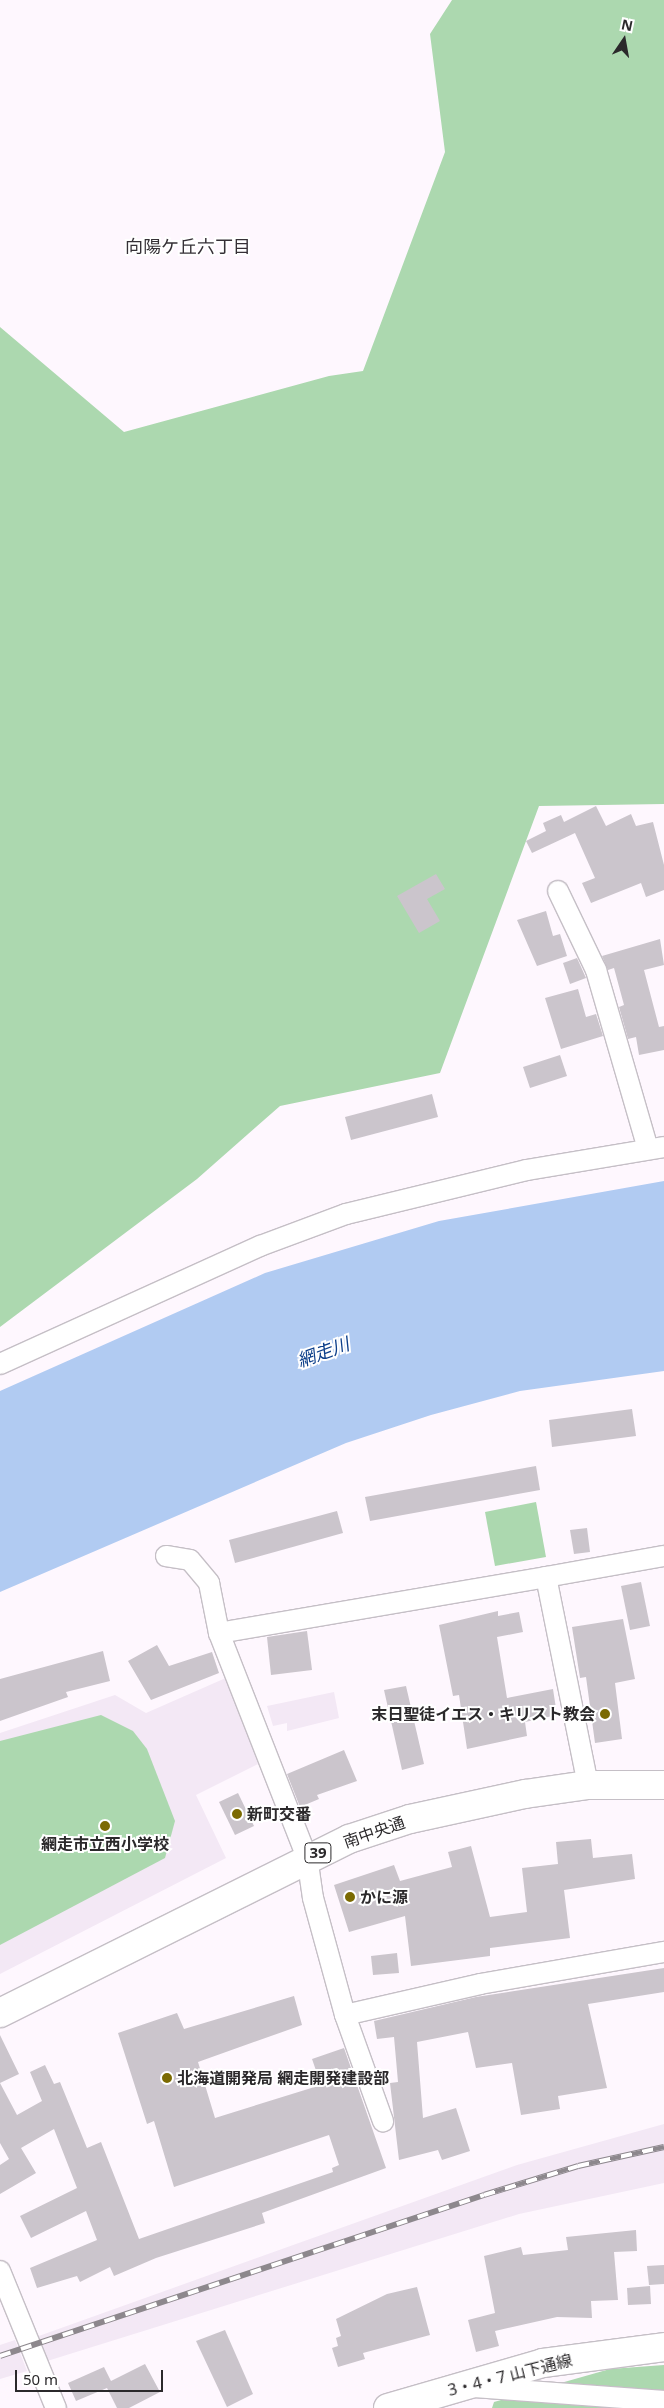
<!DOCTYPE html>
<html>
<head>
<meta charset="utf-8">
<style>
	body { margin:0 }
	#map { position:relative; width:664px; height:2408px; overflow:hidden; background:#fef7fe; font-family:"Noto Sans","Noto Sans JP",sans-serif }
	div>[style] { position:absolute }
	.built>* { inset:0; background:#f3e8f5 }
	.green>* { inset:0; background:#acd8af }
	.water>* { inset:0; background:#b1cbf2 }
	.building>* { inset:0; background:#cbc5cc }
	.roads { filter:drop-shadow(1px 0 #c5bfc6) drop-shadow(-1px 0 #c5bfc6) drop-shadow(0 1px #c5bfc6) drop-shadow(0 -1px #c5bfc6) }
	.street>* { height:20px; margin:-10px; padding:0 10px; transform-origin:10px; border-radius:10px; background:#fff }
	.secondary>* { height:28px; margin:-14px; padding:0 14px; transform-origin:14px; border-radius:14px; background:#fff }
	.highway>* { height:28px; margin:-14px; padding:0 14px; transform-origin:14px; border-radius:14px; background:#fff }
	.rail>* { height:5.5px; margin-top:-2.75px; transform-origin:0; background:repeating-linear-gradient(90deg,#fff 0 11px,#8d888d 0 22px); box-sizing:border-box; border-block:1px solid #8d888d }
	.dots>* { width:14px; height:14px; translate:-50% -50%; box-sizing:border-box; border:2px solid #fff; border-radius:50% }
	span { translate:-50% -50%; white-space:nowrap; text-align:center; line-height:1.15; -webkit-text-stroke:4px #fff; paint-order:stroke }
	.shield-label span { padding:1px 4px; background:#fff; border:1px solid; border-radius:4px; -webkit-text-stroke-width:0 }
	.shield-label { font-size:15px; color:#2b292b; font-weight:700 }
	.poi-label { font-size:16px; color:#2b292b; font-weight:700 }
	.right { translate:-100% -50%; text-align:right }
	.left { translate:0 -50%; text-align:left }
	.street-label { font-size:16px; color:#2b292b }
	.neighbourhood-label { font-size:18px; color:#353036 }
	.water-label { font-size:18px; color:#0d3f8a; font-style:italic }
	.north { position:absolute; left:599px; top:15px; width:50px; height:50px; -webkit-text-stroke:4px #fff; paint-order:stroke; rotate:12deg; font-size:14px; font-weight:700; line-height:20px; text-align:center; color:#2b292b }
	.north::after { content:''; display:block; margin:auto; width:18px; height:22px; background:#2b292b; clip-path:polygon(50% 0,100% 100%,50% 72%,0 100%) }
	.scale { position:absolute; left:15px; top:2370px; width:148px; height:22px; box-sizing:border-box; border:2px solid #2b292b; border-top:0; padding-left:6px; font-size:15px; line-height:18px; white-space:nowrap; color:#2b292b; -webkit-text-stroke:4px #fff; paint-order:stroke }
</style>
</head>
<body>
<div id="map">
	<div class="built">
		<i style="clip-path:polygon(228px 1677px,258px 1764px,196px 1795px,226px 1858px,0 1974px,0 1733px,115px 1695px,146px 1713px)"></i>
		<i style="clip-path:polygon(334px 1692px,339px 1718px,287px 1731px,287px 1723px,273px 1726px,267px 1706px)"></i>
		<i style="clip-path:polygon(664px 2124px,664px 2183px,519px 2214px,44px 2362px,36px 2337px,517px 2165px)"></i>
		<i style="clip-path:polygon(15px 2340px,27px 2371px,0 2379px,0 2345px)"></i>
	</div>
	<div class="green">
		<i style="clip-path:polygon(452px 0,664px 0,664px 804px,539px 806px,440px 1073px,280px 1106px,197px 1179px,0 1327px,0 327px,124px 432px,329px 376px,363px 371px,445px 152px,430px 34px)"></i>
		<i style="clip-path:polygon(536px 1502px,546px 1557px,495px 1566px,485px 1512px)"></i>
		<i style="clip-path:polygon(101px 1715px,133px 1731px,147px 1749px,175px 1821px,165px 1858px,0 1945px,0 1741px)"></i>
		<i style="clip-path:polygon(664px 2365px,664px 2408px,492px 2408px,494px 2402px,610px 2369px)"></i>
	</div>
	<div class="water">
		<i style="clip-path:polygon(664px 1181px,664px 1371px,520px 1391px,431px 1415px,346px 1443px,0 1592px,0 1391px,265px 1273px,439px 1221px)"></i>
	</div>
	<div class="building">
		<i style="clip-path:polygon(596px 806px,606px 826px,631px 814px,636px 826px,653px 822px,664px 865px,664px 890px,646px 897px,641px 883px,591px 903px,582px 883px,595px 878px,575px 833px,532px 853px,526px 841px,546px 831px,543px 823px,561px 815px,564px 822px)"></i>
		<i style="clip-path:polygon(436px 874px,445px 889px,427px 899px,440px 921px,419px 933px,397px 896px)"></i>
		<i style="clip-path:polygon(546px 911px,553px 936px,560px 934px,567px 956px,537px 966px,517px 920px)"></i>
		<i style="clip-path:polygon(660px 939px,664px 965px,644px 970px,659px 1027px,664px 1026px,664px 1050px,639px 1055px,636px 1037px,628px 1039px,619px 1007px,624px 1005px,614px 968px,608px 970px,602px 956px)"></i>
		<i style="clip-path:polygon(577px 958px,586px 978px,570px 984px,563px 963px)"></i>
		<i style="clip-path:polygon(578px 989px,586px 1017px,596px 1014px,603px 1036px,561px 1049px,545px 998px)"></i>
		<i style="clip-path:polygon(560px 1055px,567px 1076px,530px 1088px,523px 1067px)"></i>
		<i style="clip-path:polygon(432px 1094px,438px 1117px,351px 1140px,345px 1117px)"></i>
		<i style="clip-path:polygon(632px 1409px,636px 1436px,552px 1447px,549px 1420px)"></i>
		<i style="clip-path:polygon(536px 1466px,540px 1490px,370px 1521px,365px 1497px)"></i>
		<i style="clip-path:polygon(337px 1511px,343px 1533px,235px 1563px,229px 1540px)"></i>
		<i style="clip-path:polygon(587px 1528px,590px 1552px,574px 1554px,570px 1530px)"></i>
		<i style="clip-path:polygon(641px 1582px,650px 1626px,630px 1630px,621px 1586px)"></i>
		<i style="clip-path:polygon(498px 1611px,498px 1616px,519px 1612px,523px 1632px,497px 1637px,507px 1698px,553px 1689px,557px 1715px,525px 1722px,527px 1736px,467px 1749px,459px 1695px,453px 1696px,439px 1625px)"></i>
		<i style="clip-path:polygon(623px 1619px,635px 1679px,615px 1683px,622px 1739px,595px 1743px,586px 1677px,580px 1678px,572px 1627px)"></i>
		<i style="clip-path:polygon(307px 1631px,312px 1670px,271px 1675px,267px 1637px)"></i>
		<i style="clip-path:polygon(157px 1645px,169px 1666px,212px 1652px,219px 1673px,151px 1700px,128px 1661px)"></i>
		<i style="clip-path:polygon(103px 1651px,110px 1681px,66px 1692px,68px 1697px,0 1721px,0 1679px)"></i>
		<i style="clip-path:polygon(406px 1686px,424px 1764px,402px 1770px,384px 1690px)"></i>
		<i style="clip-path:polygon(344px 1750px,357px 1781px,317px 1795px,319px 1799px,300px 1807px,287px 1774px)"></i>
		<i style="clip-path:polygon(238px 1793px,254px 1826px,235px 1835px,219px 1802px)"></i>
		<i style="clip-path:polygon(591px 1839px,593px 1858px,632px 1854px,635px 1879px,564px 1890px,570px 1938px,490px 1948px,490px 1956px,411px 1966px,405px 1916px,349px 1932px,334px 1885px,394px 1865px,400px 1881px,452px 1867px,448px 1852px,471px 1846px,490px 1917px,527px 1912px,522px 1868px,558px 1864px,556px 1842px)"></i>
		<i style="clip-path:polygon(397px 1953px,399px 1973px,373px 1975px,371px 1956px)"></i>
		<i style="clip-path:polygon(664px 1968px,664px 1992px,588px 2004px,607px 2088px,558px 2096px,560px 2109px,521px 2115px,512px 2063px,476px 2068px,468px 2032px,417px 2042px,423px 2118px,456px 2108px,470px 2151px,442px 2160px,438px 2150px,399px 2160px,390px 2083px,398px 2082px,394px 2037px,377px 2039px,374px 2021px,476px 1997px)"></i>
		<i style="clip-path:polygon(294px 1996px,302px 2025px,198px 2062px,215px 2118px,321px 2085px,312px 2059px,344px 2048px,386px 2168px,262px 2213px,265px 2223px,156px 2258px,114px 2276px,110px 2267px,80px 2282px,77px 2276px,37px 2288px,30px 2268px,97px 2240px,86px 2211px,31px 2238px,20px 2216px,77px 2188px,54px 2129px,21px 2148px,36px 2173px,0 2194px,0 2165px,9px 2159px,0 2143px,0 2035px,19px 2074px,0 2083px,17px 2115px,42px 2101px,30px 2072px,45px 2065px,54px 2084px,60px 2082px,87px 2148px,101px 2142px,139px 2239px,333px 2172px,332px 2168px,339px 2165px,329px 2135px,174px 2187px,154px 2121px,147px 2124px,118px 2033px,177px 2013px,184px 2029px)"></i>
		<i style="clip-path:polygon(636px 2230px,637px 2251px,614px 2252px,618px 2300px,591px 2301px,592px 2318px,557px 2317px,495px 2331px,499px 2346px,476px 2352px,468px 2320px,495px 2313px,484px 2256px,521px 2247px,523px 2255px,568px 2250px,566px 2237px)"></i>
		<i style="clip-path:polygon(664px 2265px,664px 2284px,649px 2285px,647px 2266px)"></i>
		<i style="clip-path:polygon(650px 2286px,651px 2304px,628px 2305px,627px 2288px)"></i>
		<i style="clip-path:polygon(417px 2287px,430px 2335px,363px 2353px,365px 2359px,338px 2367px,332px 2348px,338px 2346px,336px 2338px,341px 2336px,336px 2319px,387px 2294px)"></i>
		<i style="clip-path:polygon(225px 2330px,253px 2394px,227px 2407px,196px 2341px)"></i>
		<i style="clip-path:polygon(145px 2364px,160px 2392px,129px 2408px,117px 2408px,107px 2388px,76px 2401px,68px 2383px,104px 2367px,111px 2381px)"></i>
	</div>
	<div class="roads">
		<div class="street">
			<i style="left:558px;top:891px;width:88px;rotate:64.3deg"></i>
			<i style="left:596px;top:970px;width:186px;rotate:73.8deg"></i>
			<i style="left:0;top:1364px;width:286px;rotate:-24.4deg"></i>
			<i style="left:260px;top:1246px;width:92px;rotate:-20.4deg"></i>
			<i style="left:346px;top:1214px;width:186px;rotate:-13.7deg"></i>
			<i style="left:527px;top:1170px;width:139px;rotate:-9.5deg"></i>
			<i style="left:166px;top:1556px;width:24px;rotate:9deg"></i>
			<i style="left:190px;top:1560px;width:30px;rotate:50deg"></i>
			<i style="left:209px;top:1583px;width:51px;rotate:78.7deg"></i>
			<i style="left:219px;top:1633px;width:241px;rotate:68.6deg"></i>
			<i style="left:307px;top:1857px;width:41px;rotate:81.7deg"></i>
			<i style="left:313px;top:1898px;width:121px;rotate:74.7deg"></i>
			<i style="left:345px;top:2015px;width:113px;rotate:70.3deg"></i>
			<i style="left:219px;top:1633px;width:332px;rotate:-9.7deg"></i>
			<i style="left:588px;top:1785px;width:212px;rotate:-101.4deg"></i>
			<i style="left:546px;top:1577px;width:120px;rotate:-10.1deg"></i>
			<i style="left:345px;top:2015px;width:139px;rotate:-12.9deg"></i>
			<i style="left:480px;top:1984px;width:187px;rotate:-9.9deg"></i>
			<i style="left:0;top:2271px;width:148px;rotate:67.8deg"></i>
			<i style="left:474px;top:2387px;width:191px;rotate:4.2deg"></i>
		</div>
		<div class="secondary">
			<i style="left:388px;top:2408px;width:161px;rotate:-16.2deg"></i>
			<i style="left:543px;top:2363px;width:122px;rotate:-7.5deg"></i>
		</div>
		<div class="highway">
			<i style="left:0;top:2013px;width:390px;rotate:-26.5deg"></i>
			<i style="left:349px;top:1839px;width:64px;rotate:-18.2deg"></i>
			<i style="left:410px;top:1819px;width:118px;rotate:-12.3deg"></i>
			<i style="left:525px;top:1794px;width:64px;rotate:-8.1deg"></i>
			<i style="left:588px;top:1785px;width:76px"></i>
		</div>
	</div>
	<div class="rail">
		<i style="left:0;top:2356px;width:510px;rotate:-18.4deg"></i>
		<i style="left:484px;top:2195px;width:98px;rotate:-17.1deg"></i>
		<i style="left:578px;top:2166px;width:88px;rotate:-12.5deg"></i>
	</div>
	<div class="dots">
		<i style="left:605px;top:1714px;background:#7b6a02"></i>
		<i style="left:237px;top:1814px;background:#7b6a02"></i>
		<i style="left:105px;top:1826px;background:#7b6a02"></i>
		<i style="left:350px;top:1897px;background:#7b6a02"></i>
		<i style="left:167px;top:2078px;background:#7b6a02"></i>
	</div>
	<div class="shield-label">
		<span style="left:318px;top:1853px">39</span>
	</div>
	<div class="poi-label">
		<span class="right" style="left:595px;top:1714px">末日聖徒イエス・キリスト教会</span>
		<span class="left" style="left:247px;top:1814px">新町交番</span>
		<span style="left:105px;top:1844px">網走市立西小学校</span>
		<span class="left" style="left:360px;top:1897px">かに源</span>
		<span class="left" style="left:177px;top:2078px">北海道開発局 網走開発建設部</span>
	</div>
	<div class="street-label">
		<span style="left:374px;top:1832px;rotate:-19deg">南中央通</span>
		<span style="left:510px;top:2375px;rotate:-14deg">3・4・7 山下通線</span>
	</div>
	<div class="neighbourhood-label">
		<span style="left:188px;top:246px">向陽ケ丘六丁目</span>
	</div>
	<div class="water-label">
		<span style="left:323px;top:1352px;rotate:-20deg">網走川</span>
	</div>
	<div class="north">N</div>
	<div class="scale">50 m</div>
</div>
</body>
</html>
